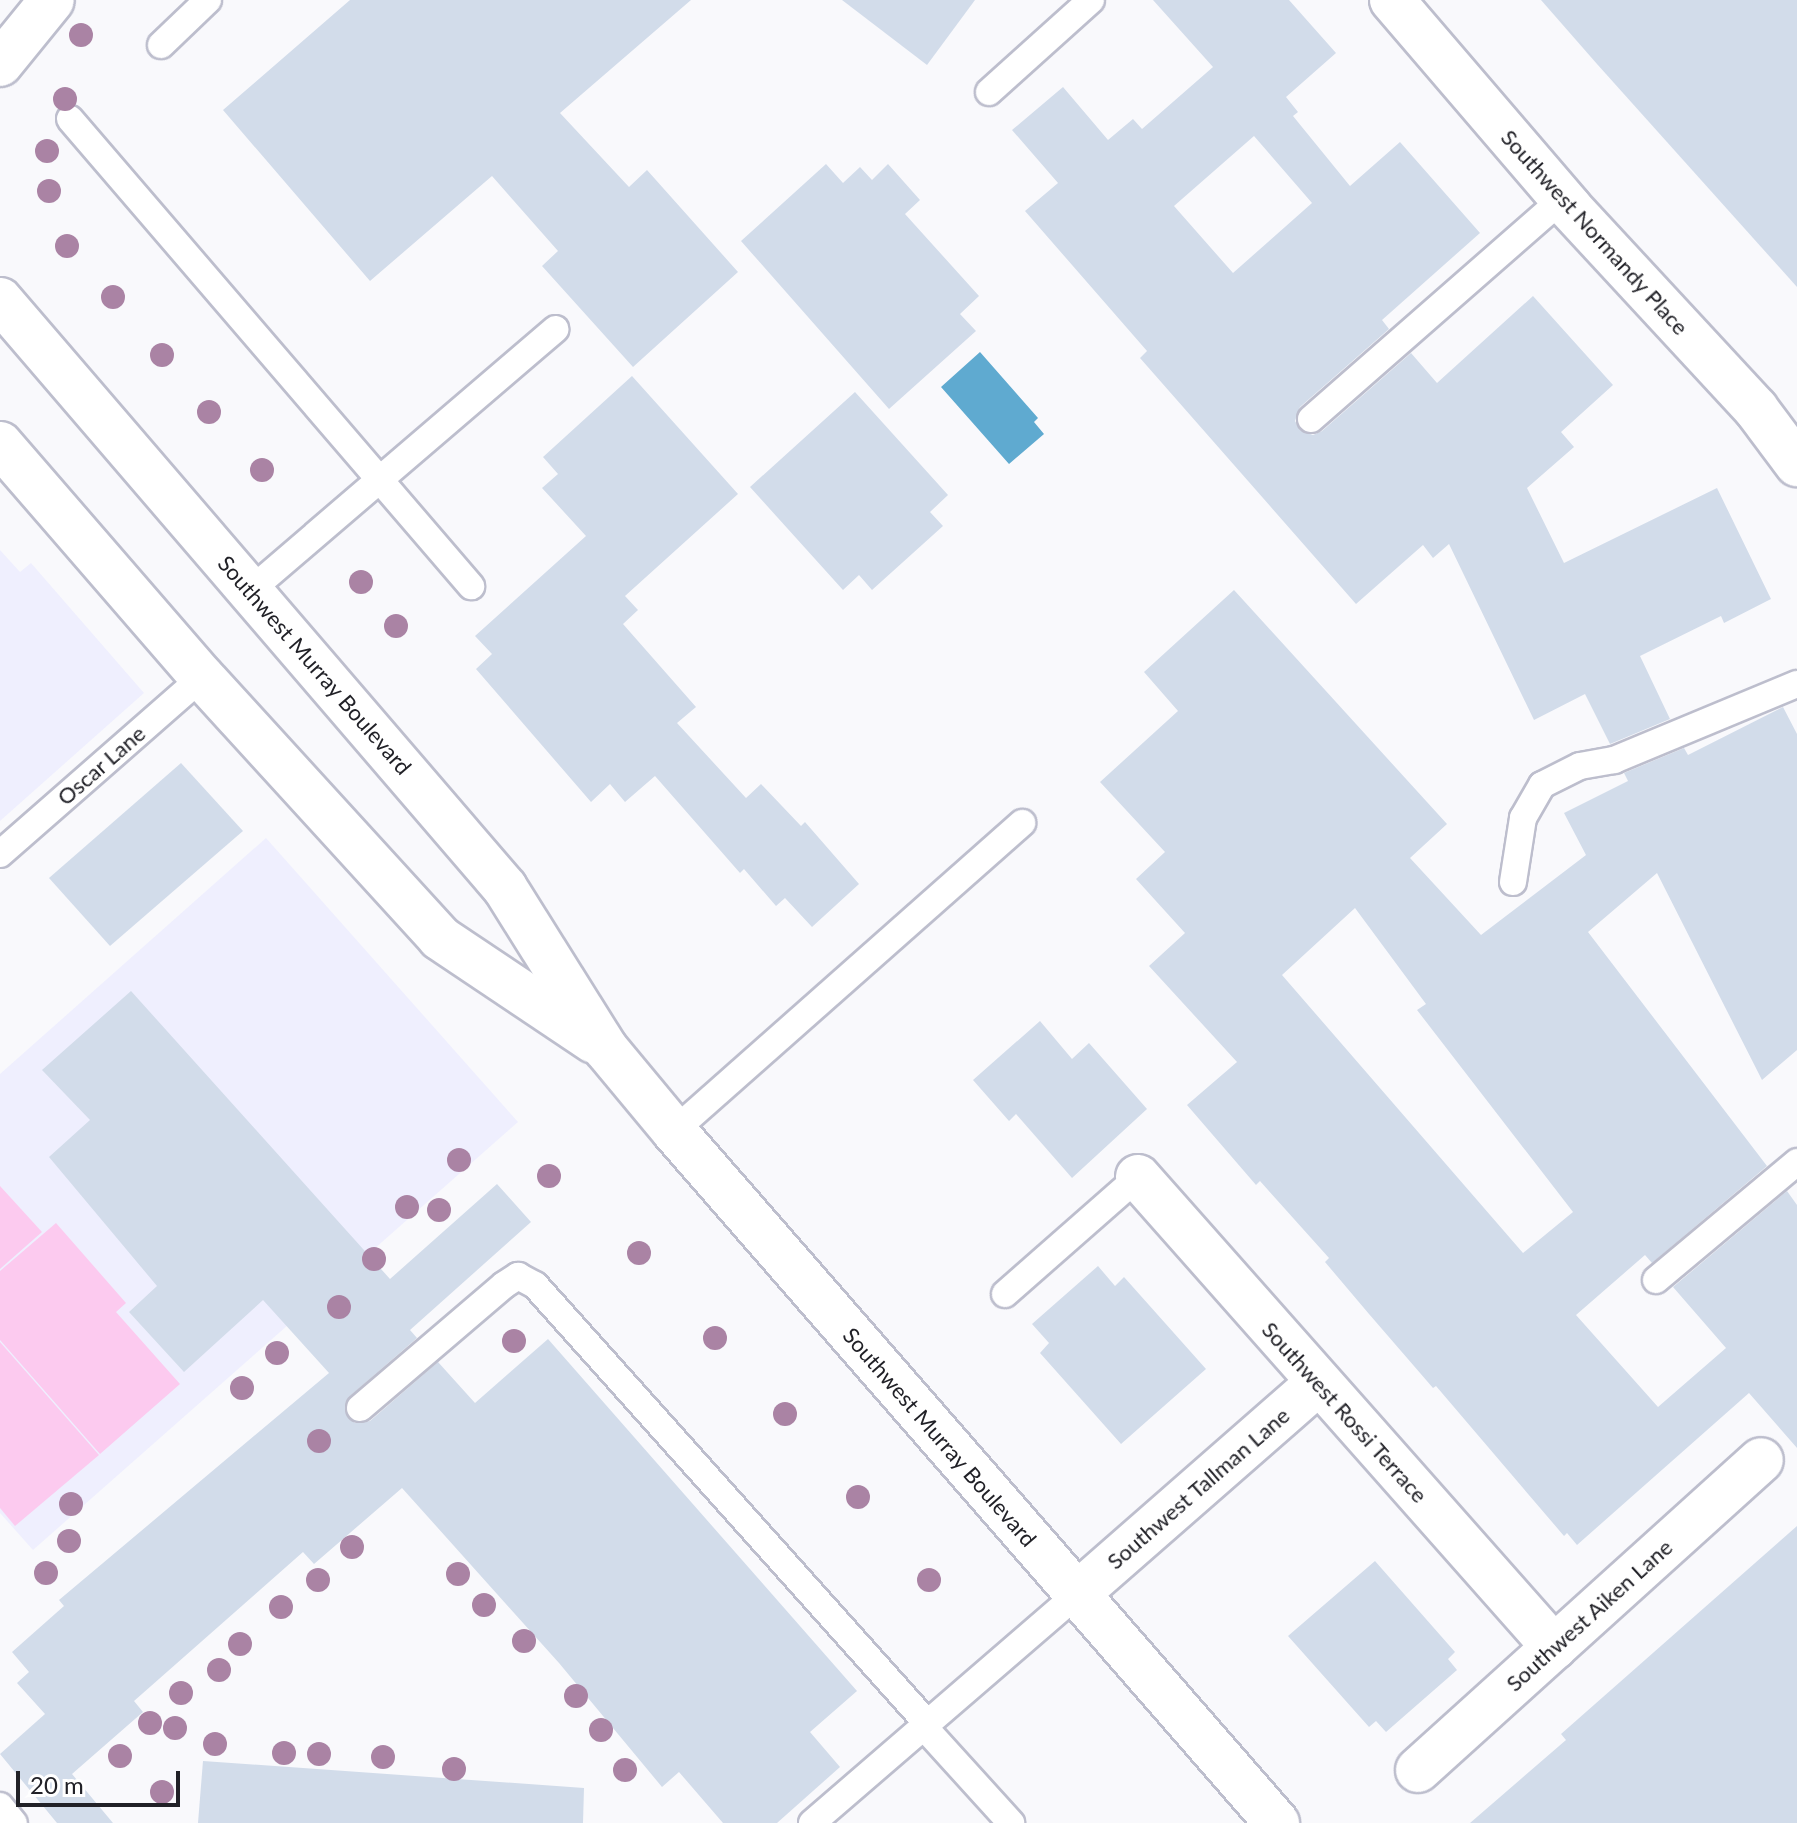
<!DOCTYPE html>
<html>
<head>
<meta charset="utf-8">
<style>
	body { margin:0 }
	#map { position:relative; width:1797px; height:1823px; overflow:hidden; background:#f9f9fc; font-family:Lato,sans-serif }
	div>[style] { position:absolute }
	.built>* { inset:0; background:#efeffe }
	.green>* { inset:0; background:#fccaef }
	.water>* { inset:0; background:#5faad0 }
	.building>* { inset:0; background:#d2dcea }
	.roads { filter:drop-shadow(2px 0 #bdbecd) drop-shadow(-2px 0 #bdbecd) drop-shadow(0 2px #bdbecd) drop-shadow(0 -2px #bdbecd) }
	.service>* { height:26px; margin:-13px; padding:0 13px; transform-origin:13px; border-radius:13px; background:#fff }
	.minor>* { height:44px; margin:-22px; padding:0 22px; transform-origin:22px; border-radius:22px; background:#fff }
	.primary>* { height:44px; margin:-22px; padding:0 22px; transform-origin:22px; border-radius:22px; background:#fff }
	.trees>* { width:24px; height:24px; margin:-12px; border-radius:50%; background:#aa83a4 }
	span { translate:-50% -50%; white-space:nowrap; text-align:center; line-height:1.15; -webkit-text-stroke:6px #fff; paint-order:stroke }
	.street-label { font-size:22px; color:#212127 }
	.scale { position:absolute; left:16px; top:1771px; width:164px; height:36px; box-sizing:border-box; border:4px solid #212127; border-top:0; padding-left:10px; font-size:24px; line-height:28px; white-space:nowrap; color:#212127; -webkit-text-stroke:6px #fff; paint-order:stroke }
</style>
</head>
<body>
<div id="map">
	<div class="built">
		<i style="clip-path:polygon(0 550px,20px 572px,31px 563px,144px 693px,0 821px)"></i>
		<i style="clip-path:polygon(266px 838px,518px 1122px,33px 1550px,0 1513px,0 1074px)"></i>
	</div>
	<div class="green">
		<i style="clip-path:polygon(0 1186px,42px 1232px,0 1269px)"></i>
		<i style="clip-path:polygon(56px 1223px,126px 1303px,116px 1312px,180px 1384px,100px 1454px,0 1340px,0 1271px)"></i>
		<i style="clip-path:polygon(0 1342px,99px 1455px,15px 1526px,0 1508px)"></i>
	</div>
	<div class="water">
		<i style="clip-path:polygon(980px 352px,1038px 418px,1034px 422px,1044px 434px,1009px 464px,941px 387px)"></i>
	</div>
	<div class="building">
		<i style="clip-path:polygon(350px 0,691px 0,560px 113px,629px 187px,647px 170px,738px 272px,633px 367px,542px 266px,558px 251px,492px 176px,370px 281px,223px 110px)"></i>
		<i style="clip-path:polygon(842px 0,975px 0,927px 65px)"></i>
		<i style="clip-path:polygon(evenodd,1153px 0,1289px 0,1336px 53px,1286px 97px,1298px 112px,1293px 116px,1350px 186px,1400px 142px,1480px 233px,1382px 320px,1389px 329px,1300px 407px,1295px 421px,1300px 430px,1313px 435px,1322px 431px,1411px 353px,1437px 383px,1533px 296px,1613px 385px,1561px 432px,1574px 447px,1527px 488px,1564px 563px,1717px 488px,1771px 599px,1724px 623px,1721px 616px,1640px 656px,1670px 719px,1610px 744px,1585px 694px,1534px 720px,1449px 544px,1433px 558px,1423px 545px,1356px 604px,1140px 358px,1147px 351px,1025px 211px,1058px 183px,1012px 130px,1063px 87px,1108px 140px,1133px 119px,1142px 129px,1213px 67px,1153px 0,1254px 136px,1312px 203px,1233px 273px,1174px 206px,1254px 136px)"></i>
		<i style="clip-path:polygon(1541px 0,1797px 0,1797px 287px,1597px 64px)"></i>
		<i style="clip-path:polygon(826px 164px,843px 183px,860px 167px,872px 180px,888px 164px,920px 200px,905px 214px,979px 296px,960px 314px,976px 331px,889px 409px,741px 241px)"></i>
		<i style="clip-path:polygon(632px 376px,738px 494px,625px 596px,638px 610px,623px 624px,696px 707px,677px 723px,746px 798px,761px 784px,801px 826px,805px 822px,859px 884px,812px 927px,785px 898px,776px 906px,744px 869px,740px 873px,655px 776px,625px 802px,610px 784px,591px 802px,476px 669px,492px 654px,475px 636px,586px 536px,542px 488px,558px 474px,543px 457px)"></i>
		<i style="clip-path:polygon(855px 392px,948px 495px,930px 512px,943px 526px,872px 590px,859px 575px,843px 590px,750px 487px)"></i>
		<i style="clip-path:polygon(evenodd,1234px 590px,1447px 824px,1410px 858px,1481px 935px,1586px 855px,1564px 813px,1628px 781px,1624px 773px,1684px 748px,1688px 755px,1783px 707px,1797px 734px,1797px 1050px,1762px 1080px,1657px 873px,1588px 932px,1767px 1166px,1652px 1263px,1645px 1255px,1576px 1315px,1658px 1407px,1726px 1348px,1673px 1287px,1787px 1191px,1797px 1205px,1797px 1448px,1749px 1393px,1577px 1545px,1567px 1533px,1564px 1536px,1436px 1386px,1433px 1388px,1369px 1314px,1325px 1262px,1329px 1258px,1260px 1181px,1256px 1185px,1187px 1105px,1237px 1062px,1149px 966px,1185px 933px,1136px 879px,1165px 852px,1100px 782px,1178px 711px,1144px 672px,1234px 590px,1355px 908px,1426px 1004px,1417px 1010px,1573px 1212px,1523px 1253px,1282px 975px,1355px 908px)"></i>
		<i style="clip-path:polygon(181px 763px,243px 831px,110px 946px,49px 878px)"></i>
		<i style="clip-path:polygon(131px 991px,390px 1279px,497px 1184px,531px 1222px,410px 1330px,417px 1338px,350px 1396px,345px 1412px,355px 1423px,370px 1421px,438px 1362px,475px 1403px,548px 1339px,857px 1691px,810px 1732px,840px 1767px,777px 1823px,723px 1823px,679px 1772px,662px 1787px,559px 1663px,402px 1488px,314px 1564px,303px 1552px,134px 1701px,143px 1712px,72px 1774px,113px 1823px,57px 1823px,0 1754px,45px 1714px,17px 1683px,29px 1672px,12px 1652px,64px 1606px,59px 1600px,329px 1373px,263px 1300px,184px 1372px,129px 1312px,157px 1286px,49px 1157px,90px 1120px,42px 1070px)"></i>
		<i style="clip-path:polygon(1040px 1021px,1072px 1059px,1089px 1043px,1147px 1109px,1072px 1178px,1016px 1114px,1009px 1121px,973px 1080px)"></i>
		<i style="clip-path:polygon(1098px 1266px,1115px 1286px,1124px 1277px,1206px 1369px,1121px 1444px,1040px 1353px,1049px 1343px,1032px 1324px)"></i>
		<i style="clip-path:polygon(1797px 1526px,1797px 1823px,1470px 1823px,1566px 1740px,1561px 1734px)"></i>
		<i style="clip-path:polygon(1375px 1561px,1455px 1652px,1448px 1659px,1457px 1670px,1386px 1732px,1376px 1721px,1369px 1727px,1288px 1636px)"></i>
		<i style="clip-path:polygon(203px 1761px,584px 1788px,583px 1823px,198px 1823px)"></i>
	</div>
	<div class="roads">
		<div class="service">
			<i style="left:161px;top:45px;width:65px;rotate:-43.8deg"></i>
			<i style="left:989px;top:92px;width:137px;rotate:-42deg"></i>
			<i style="left:70px;top:119px;width:616px;rotate:49.35deg"></i>
			<i style="left:1311px;top:419px;width:334px;rotate:-41.2deg"></i>
			<i style="left:251px;top:590px;width:401px;rotate:-40.6deg"></i>
			<i style="left:0;top:854px;width:269px;rotate:-41.2deg"></i>
			<i style="left:1513px;top:882px;width:65px;rotate:-81.1deg"></i>
			<i style="left:1523px;top:818px;width:38px;rotate:-60deg"></i>
			<i style="left:1542px;top:785px;width:42px;rotate:-26.6deg"></i>
			<i style="left:1580px;top:766px;width:35px;rotate:-10deg"></i>
			<i style="left:1614px;top:760px;width:198px;rotate:-22.6deg"></i>
			<i style="left:674px;top:1131px;width:465px;rotate:-41.5deg"></i>
			<i style="left:1656px;top:1280px;width:184px;rotate:-39.9deg"></i>
			<i style="left:1005px;top:1294px;width:177px;rotate:-41.3deg"></i>
			<i style="left:360px;top:1408px;width:189px;rotate:-40.5deg"></i>
			<i style="left:504px;top:1285px;width:17px;rotate:-33deg"></i>
			<i style="left:518px;top:1276px;width:19px;rotate:28deg"></i>
			<i style="left:535px;top:1285px;width:588px;rotate:48.17deg"></i>
			<i style="left:924px;top:1727px;width:130px;rotate:47.8deg"></i>
			<i style="left:0;top:1806px;width:22px;rotate:51deg"></i>
			<i style="left:812px;top:1823px;width:350px;rotate:-40.8deg"></i>
		</div>
		<div class="minor">
			<i style="left:1392px;top:0;width:274px;rotate:49.4deg"></i>
			<i style="left:1570px;top:208px;width:274px;rotate:47.2deg"></i>
			<i style="left:1756px;top:409px;width:69px;rotate:53.3deg"></i>
			<i style="left:1138px;top:1177px;width:628px;rotate:48.49deg"></i>
			<i style="left:1077px;top:1594px;width:320px;rotate:-41.2deg"></i>
			<i style="left:1418px;top:1770px;width:462px;rotate:-42.1deg"></i>
		</div>
		<div class="primary">
			<i style="left:0;top:64px;width:82px;rotate:-50.9deg"></i>
			<i style="left:0;top:300px;width:775px;rotate:49.34deg"></i>
			<i style="left:505px;top:888px;width:190px;rotate:57.9deg"></i>
			<i style="left:606px;top:1049px;width:107px;rotate:50.3deg"></i>
			<i style="left:674px;top:1131px;width:918px;rotate:48.93deg"></i>
			<i style="left:0;top:444px;width:308px;rotate:49.1deg"></i>
			<i style="left:202px;top:677px;width:353px;rotate:47.6deg"></i>
			<i style="left:440px;top:938px;width:185px;rotate:33.8deg"></i>
		</div>
	</div>
	<div class="trees">
		<i style="left:81px;top:35px"></i>
		<i style="left:65px;top:99px"></i>
		<i style="left:47px;top:151px"></i>
		<i style="left:49px;top:191px"></i>
		<i style="left:67px;top:246px"></i>
		<i style="left:113px;top:297px"></i>
		<i style="left:162px;top:355px"></i>
		<i style="left:209px;top:412px"></i>
		<i style="left:262px;top:470px"></i>
		<i style="left:361px;top:582px"></i>
		<i style="left:396px;top:626px"></i>
		<i style="left:459px;top:1160px"></i>
		<i style="left:549px;top:1176px"></i>
		<i style="left:407px;top:1207px"></i>
		<i style="left:439px;top:1210px"></i>
		<i style="left:639px;top:1253px"></i>
		<i style="left:374px;top:1259px"></i>
		<i style="left:339px;top:1307px"></i>
		<i style="left:715px;top:1338px"></i>
		<i style="left:514px;top:1341px"></i>
		<i style="left:277px;top:1353px"></i>
		<i style="left:242px;top:1388px"></i>
		<i style="left:785px;top:1414px"></i>
		<i style="left:319px;top:1441px"></i>
		<i style="left:858px;top:1497px"></i>
		<i style="left:71px;top:1504px"></i>
		<i style="left:69px;top:1541px"></i>
		<i style="left:352px;top:1547px"></i>
		<i style="left:46px;top:1573px"></i>
		<i style="left:458px;top:1574px"></i>
		<i style="left:318px;top:1580px"></i>
		<i style="left:929px;top:1580px"></i>
		<i style="left:484px;top:1605px"></i>
		<i style="left:281px;top:1607px"></i>
		<i style="left:524px;top:1641px"></i>
		<i style="left:240px;top:1644px"></i>
		<i style="left:219px;top:1670px"></i>
		<i style="left:181px;top:1693px"></i>
		<i style="left:576px;top:1696px"></i>
		<i style="left:150px;top:1723px"></i>
		<i style="left:175px;top:1728px"></i>
		<i style="left:601px;top:1730px"></i>
		<i style="left:215px;top:1744px"></i>
		<i style="left:284px;top:1753px"></i>
		<i style="left:319px;top:1754px"></i>
		<i style="left:120px;top:1756px"></i>
		<i style="left:383px;top:1757px"></i>
		<i style="left:454px;top:1769px"></i>
		<i style="left:625px;top:1770px"></i>
		<i style="left:162px;top:1792px"></i>
	</div>
	<div class="street-label">
		<span style="left:1595px;top:232px;rotate:48deg">Southwest Normandy Place</span>
		<span style="left:315px;top:665px;rotate:49deg">Southwest Murray Boulevard</span>
		<span style="left:101px;top:765px;rotate:-41deg">Oscar Lane</span>
		<span style="left:1345px;top:1412px;rotate:48deg">Southwest Rossi Terrace</span>
		<span style="left:940px;top:1437px;rotate:49deg">Southwest Murray Boulevard</span>
		<span style="left:1198px;top:1488px;rotate:-41deg">Southwest Tallman Lane</span>
		<span style="left:1589px;top:1615px;rotate:-42deg">Southwest Aiken Lane</span>
	</div>
	<div class="scale">20 m</div>
</div>
</body>
</html>
